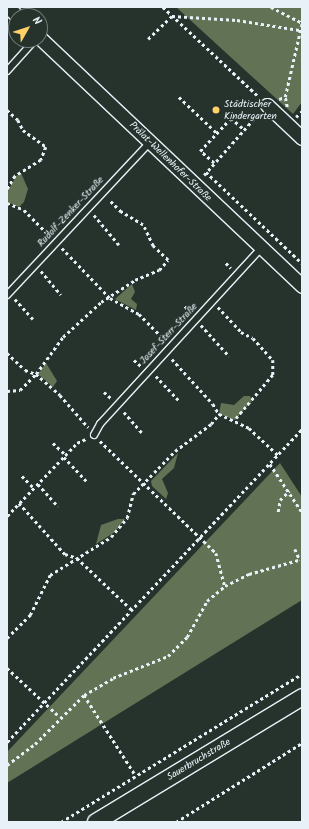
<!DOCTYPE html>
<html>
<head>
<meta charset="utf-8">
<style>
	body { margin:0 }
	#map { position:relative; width:309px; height:829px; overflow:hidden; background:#26332d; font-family:Kalam,sans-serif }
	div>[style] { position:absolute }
	.green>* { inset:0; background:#627355 }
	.path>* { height:2.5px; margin-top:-1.25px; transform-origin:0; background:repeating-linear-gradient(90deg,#e8f1f8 0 3px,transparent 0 6px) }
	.roads { filter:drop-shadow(1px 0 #e8f1f8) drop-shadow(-1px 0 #e8f1f8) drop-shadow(0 1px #e8f1f8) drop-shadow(0 -1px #e8f1f8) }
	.service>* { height:6px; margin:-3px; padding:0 3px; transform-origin:3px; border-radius:3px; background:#26332d }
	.minor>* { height:13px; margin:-6.5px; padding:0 6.5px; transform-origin:6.5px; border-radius:6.5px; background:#26332d }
	.tertiary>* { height:16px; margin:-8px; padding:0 8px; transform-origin:8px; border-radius:8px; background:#26332d }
	.dots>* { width:11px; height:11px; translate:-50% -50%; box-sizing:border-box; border:2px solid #26332d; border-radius:50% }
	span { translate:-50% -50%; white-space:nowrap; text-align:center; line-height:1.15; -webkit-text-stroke:3px #26332d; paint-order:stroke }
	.poi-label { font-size:10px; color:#e8f1f8 }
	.left { translate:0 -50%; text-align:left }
	.street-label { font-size:10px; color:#e8f1f8 }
	.frame { position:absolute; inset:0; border:8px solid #e8f1f8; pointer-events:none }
	.north { position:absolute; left:8px; top:8px; width:40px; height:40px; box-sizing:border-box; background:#26332d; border:1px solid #747f7e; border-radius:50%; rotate:51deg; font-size:11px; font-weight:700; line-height:16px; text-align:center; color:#e8f1f8 }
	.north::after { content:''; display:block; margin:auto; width:14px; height:18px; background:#ffd166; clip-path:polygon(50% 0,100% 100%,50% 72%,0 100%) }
</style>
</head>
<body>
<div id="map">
	<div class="green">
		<i style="clip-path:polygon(176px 7px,302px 7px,302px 102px,293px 114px)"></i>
		<i style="clip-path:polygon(21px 173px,28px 189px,24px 202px,19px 207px,7px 202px,7px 193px,16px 176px)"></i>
		<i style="clip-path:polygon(132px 284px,135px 292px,131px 299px,137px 304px,136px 310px,115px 299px)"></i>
		<i style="clip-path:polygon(46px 363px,57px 381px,53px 387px,38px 374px)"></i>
		<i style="clip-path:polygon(244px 396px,250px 396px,252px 401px,235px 420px,219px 414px,221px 403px,234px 405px)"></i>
		<i style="clip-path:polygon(178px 453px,174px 468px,162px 479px,168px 493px,166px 499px,152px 486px,151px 481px)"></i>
		<i style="clip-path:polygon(280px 463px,302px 497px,302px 600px,7px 783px,7px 752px)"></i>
		<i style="clip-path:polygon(118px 519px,125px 519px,115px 532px,96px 544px,101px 525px)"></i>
	</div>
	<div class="path">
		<i style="left:163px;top:7px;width:130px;rotate:43.1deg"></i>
		<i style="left:271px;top:7px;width:35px;rotate:27deg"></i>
		<i style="left:148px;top:39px;width:33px;rotate:-44deg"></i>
		<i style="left:172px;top:16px;width:65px;rotate:3.5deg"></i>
		<i style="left:237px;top:20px;width:63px;rotate:9.2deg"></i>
		<i style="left:179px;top:97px;width:52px;rotate:43.5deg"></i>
		<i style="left:279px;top:99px;width:6px;rotate:-18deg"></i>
		<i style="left:287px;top:107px;width:10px;rotate:-101deg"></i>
		<i style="left:285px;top:97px;width:76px;rotate:-77.1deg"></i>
		<i style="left:7px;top:110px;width:15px;rotate:42deg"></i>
		<i style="left:18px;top:120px;width:11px;rotate:63deg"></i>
		<i style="left:23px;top:130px;width:29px;rotate:36deg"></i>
		<i style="left:46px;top:147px;width:14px;rotate:111deg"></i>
		<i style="left:41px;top:160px;width:31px;rotate:148deg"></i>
		<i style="left:15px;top:176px;width:16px;rotate:120deg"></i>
		<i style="left:296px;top:117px;width:8px;rotate:-45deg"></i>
		<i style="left:214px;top:163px;width:18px;rotate:-139deg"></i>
		<i style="left:200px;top:151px;width:45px;rotate:-46.8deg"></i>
		<i style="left:231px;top:118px;width:18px;rotate:41deg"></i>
		<i style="left:206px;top:172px;width:132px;rotate:43.5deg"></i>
		<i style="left:204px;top:175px;width:83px;rotate:-48.4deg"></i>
		<i style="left:7px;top:203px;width:18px;rotate:22deg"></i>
		<i style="left:24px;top:210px;width:37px;rotate:45deg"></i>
		<i style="left:94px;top:215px;width:39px;rotate:50deg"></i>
		<i style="left:62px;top:248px;width:69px;rotate:46.2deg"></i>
		<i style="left:110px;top:298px;width:33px;rotate:29deg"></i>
		<i style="left:139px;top:314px;width:37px;rotate:45deg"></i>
		<i style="left:226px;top:263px;width:7px;rotate:45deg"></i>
		<i style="left:41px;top:271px;width:31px;rotate:50deg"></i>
		<i style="left:15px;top:299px;width:27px;rotate:48deg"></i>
		<i style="left:185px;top:306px;width:8px;rotate:50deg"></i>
		<i style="left:218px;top:307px;width:34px;rotate:47deg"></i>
		<i style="left:241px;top:332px;width:13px;rotate:27deg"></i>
		<i style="left:253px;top:338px;width:30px;rotate:48deg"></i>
		<i style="left:273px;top:360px;width:15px;rotate:90deg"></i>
		<i style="left:273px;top:375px;width:59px;rotate:130.2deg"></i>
		<i style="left:201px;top:325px;width:42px;rotate:47.9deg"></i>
		<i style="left:7px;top:353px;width:25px;rotate:43deg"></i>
		<i style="left:25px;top:370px;width:12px;rotate:20deg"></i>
		<i style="left:36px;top:374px;width:32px;rotate:41deg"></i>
		<i style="left:60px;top:395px;width:43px;rotate:48.8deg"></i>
		<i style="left:172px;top:359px;width:61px;rotate:47.7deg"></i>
		<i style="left:213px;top:404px;width:12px;rotate:59deg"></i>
		<i style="left:219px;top:414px;width:33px;rotate:25deg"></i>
		<i style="left:249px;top:428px;width:40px;rotate:43deg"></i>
		<i style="left:134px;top:360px;width:9px;rotate:41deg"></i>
		<i style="left:156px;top:376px;width:34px;rotate:47deg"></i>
		<i style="left:7px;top:391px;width:13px;rotate:-4deg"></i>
		<i style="left:20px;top:390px;width:23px;rotate:-45deg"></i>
		<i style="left:36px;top:374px;width:46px;rotate:-53.9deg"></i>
		<i style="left:63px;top:337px;width:52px;rotate:-42.6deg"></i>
		<i style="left:101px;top:302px;width:40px;rotate:-32.9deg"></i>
		<i style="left:135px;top:280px;width:26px;rotate:-23deg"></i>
		<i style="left:159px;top:270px;width:13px;rotate:-48deg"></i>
		<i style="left:168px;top:260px;width:21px;rotate:-137deg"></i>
		<i style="left:153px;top:246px;width:23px;rotate:-115deg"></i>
		<i style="left:143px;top:225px;width:26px;rotate:-149deg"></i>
		<i style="left:121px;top:212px;width:18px;rotate:-135deg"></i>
		<i style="left:104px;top:392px;width:9px;rotate:41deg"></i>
		<i style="left:124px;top:412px;width:28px;rotate:49deg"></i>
		<i style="left:100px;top:441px;width:161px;rotate:44deg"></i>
		<i style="left:216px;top:553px;width:34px;rotate:75deg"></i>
		<i style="left:53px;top:443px;width:18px;rotate:43deg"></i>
		<i style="left:64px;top:457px;width:33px;rotate:47deg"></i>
		<i style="left:270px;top:464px;width:58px;rotate:56.3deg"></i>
		<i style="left:22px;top:476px;width:17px;rotate:45deg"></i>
		<i style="left:38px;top:484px;width:30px;rotate:48deg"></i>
		<i style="left:19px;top:503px;width:69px;rotate:48deg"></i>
		<i style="left:65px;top:554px;width:13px;rotate:18deg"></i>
		<i style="left:77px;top:558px;width:76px;rotate:43.4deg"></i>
		<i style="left:278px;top:512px;width:12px;rotate:-81deg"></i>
		<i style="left:280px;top:500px;width:13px;rotate:-45deg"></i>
		<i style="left:7px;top:516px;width:101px;rotate:-46.2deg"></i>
		<i style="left:77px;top:443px;width:10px;rotate:-24deg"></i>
		<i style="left:295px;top:549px;width:12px;rotate:66deg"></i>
		<i style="left:7px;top:638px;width:33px;rotate:-45deg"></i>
		<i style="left:30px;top:615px;width:45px;rotate:-63.4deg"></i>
		<i style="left:50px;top:575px;width:72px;rotate:-31.9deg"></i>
		<i style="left:111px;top:537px;width:25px;rotate:-50deg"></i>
		<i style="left:127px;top:518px;width:25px;rotate:-76deg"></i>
		<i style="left:133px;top:494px;width:60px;rotate:-45.7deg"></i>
		<i style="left:175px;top:451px;width:45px;rotate:-36.9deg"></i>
		<i style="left:211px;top:424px;width:13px;rotate:-51deg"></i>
		<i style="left:7px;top:668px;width:72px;rotate:42.8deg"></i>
		<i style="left:84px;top:695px;width:96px;rotate:57.3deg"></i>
		<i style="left:7px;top:742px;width:430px;rotate:-46.7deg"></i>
		<i style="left:7px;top:765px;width:35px;rotate:-37deg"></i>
		<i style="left:35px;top:744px;width:69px;rotate:-45deg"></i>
		<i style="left:84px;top:695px;width:34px;rotate:-30deg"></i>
		<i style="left:113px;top:678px;width:59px;rotate:-21.8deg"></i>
		<i style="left:168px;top:656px;width:27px;rotate:-45deg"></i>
		<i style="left:187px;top:637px;width:41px;rotate:-60.9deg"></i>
		<i style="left:207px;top:601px;width:23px;rotate:-40deg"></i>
		<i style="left:225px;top:586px;width:27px;rotate:-27deg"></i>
		<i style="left:249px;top:574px;width:55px;rotate:-15.8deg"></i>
		<i style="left:61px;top:822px;width:283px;rotate:-31.6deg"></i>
		<i style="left:176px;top:822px;width:149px;rotate:-32.1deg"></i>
	</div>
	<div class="roads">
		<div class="service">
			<i style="left:7px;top:71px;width:42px;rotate:-47.9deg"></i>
			<i style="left:7px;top:295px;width:209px;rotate:-46.9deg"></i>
			<i style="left:94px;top:435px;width:13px;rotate:-61deg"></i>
			<i style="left:100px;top:424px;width:239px;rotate:-47.5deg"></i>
		</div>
		<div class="minor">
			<i style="left:8px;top:7px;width:13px;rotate:45deg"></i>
			<i style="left:40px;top:38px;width:361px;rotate:43.4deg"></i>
			<i style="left:267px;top:105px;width:48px;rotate:43.3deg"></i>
		</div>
		<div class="tertiary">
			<i style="left:96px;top:822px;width:241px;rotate:-31.2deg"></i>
		</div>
	</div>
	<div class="dots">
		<i style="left:216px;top:110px;background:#ffd166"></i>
	</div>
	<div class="poi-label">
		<span class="left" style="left:224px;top:110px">Städtischer<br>Kindergarten</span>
	</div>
	<div class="street-label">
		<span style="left:170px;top:162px;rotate:44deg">Prälat-Wellenhofer-Straße</span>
		<span style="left:71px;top:212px;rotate:-47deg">Rudolf-Zenker-Straße</span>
		<span style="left:169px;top:334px;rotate:-47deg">Josef-Sterr-Straße</span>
		<span style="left:199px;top:760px;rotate:-31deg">Sauerbruchstraße</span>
	</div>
	<div class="frame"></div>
	<div class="north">N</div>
</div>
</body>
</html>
